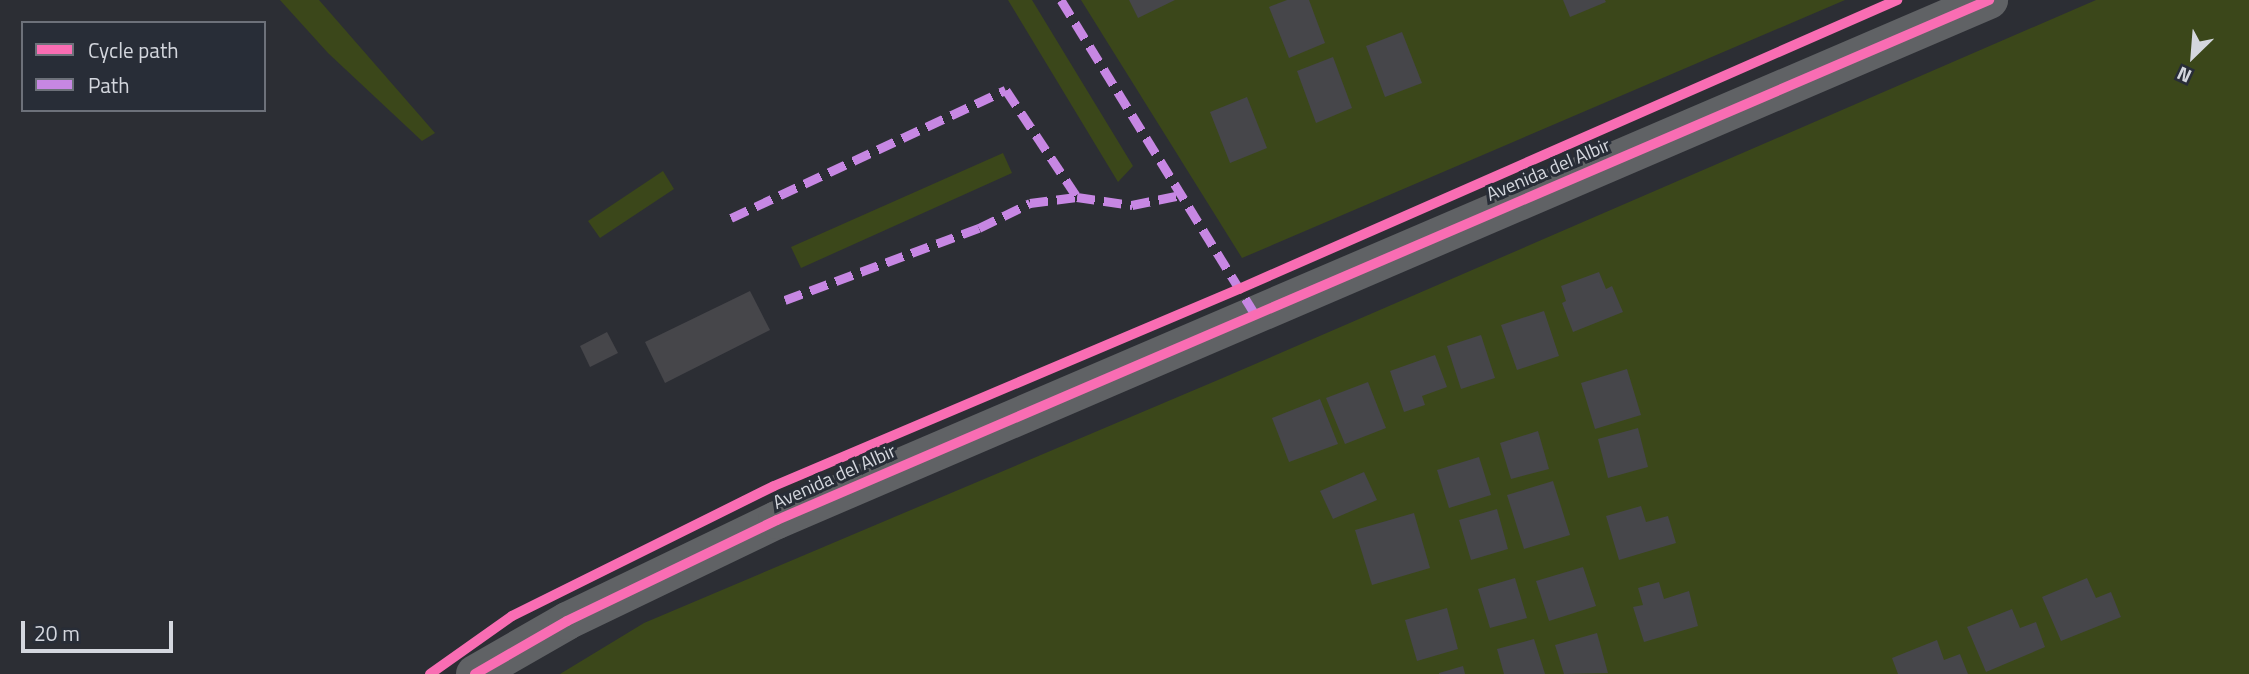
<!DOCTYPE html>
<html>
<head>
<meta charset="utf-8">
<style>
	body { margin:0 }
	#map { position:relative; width:2249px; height:674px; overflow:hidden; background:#2c2e34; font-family:"Titillium Web",sans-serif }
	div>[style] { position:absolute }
	.green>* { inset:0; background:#3b471a }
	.building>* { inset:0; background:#46464a }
	.tertiary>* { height:38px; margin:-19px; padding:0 19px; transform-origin:19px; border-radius:19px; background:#606265 }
	.quiet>* { height:9px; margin-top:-4.5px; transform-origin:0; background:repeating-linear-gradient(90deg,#c787e3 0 18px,transparent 0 27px) }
	.cycleway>* { height:10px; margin:-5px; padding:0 5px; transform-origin:5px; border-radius:5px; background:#f96db3 }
	span { translate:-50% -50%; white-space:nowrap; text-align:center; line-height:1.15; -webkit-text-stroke:6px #282d37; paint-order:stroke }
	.street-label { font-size:19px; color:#d4d7de }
	.legend { position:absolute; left:21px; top:21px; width:245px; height:91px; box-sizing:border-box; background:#282d37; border:2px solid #6d717a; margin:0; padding:9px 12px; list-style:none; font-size:21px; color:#d4d7de }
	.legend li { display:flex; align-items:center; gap:14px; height:35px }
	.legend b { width:35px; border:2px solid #6d717a }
	.north { position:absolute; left:2158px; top:21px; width:70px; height:70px; -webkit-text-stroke:5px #282d37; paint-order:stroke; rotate:205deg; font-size:19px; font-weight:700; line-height:28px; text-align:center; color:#d4d7de }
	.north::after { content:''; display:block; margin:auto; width:24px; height:32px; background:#d4d7de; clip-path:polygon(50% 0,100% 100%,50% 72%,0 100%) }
	.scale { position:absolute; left:21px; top:621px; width:152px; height:32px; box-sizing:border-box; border:4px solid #d4d7de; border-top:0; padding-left:9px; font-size:21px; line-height:24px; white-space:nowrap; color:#d4d7de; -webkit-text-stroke:5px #282d37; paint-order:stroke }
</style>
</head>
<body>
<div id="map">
	<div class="green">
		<i style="clip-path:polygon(280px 0,319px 0,435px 133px,422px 141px,328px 53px)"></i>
		<i style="clip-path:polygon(1008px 0,1032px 0,1133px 166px,1118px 182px)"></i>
		<i style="clip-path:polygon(1081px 0,1845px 0,1242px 258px)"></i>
		<i style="clip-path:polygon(2096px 0,2249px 0,2249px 674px,560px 674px,644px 623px,1225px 377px)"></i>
		<i style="clip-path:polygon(1003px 153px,1012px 173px,801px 268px,791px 247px)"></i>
		<i style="clip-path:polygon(663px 171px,674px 189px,600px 238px,588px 221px)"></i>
	</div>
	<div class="building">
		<i style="clip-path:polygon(1129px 0,1175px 0,1138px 18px)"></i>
		<i style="clip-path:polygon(1287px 0,1309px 0,1325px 43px,1289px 58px,1269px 7px)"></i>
		<i style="clip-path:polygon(1563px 0,1605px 0,1606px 2px,1570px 17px)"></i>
		<i style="clip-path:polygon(1402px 32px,1422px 83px,1385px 97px,1366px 46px)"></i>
		<i style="clip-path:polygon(1333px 57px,1352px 108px,1316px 123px,1297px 71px)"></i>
		<i style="clip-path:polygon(1247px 97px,1267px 148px,1230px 163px,1210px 112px)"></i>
		<i style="clip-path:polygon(1599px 272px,1606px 289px,1612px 286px,1623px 312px,1573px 332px,1562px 303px,1566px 301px,1561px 286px)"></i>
		<i style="clip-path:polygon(750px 291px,770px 330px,665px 383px,645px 342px)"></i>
		<i style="clip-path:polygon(1544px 311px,1559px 356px,1517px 370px,1501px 325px)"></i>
		<i style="clip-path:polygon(607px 332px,618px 353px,590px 367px,580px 346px)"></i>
		<i style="clip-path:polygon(1481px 335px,1495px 378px,1461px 389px,1447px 346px)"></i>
		<i style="clip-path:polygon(1435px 355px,1447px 387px,1422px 396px,1425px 405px,1404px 412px,1390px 371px)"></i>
		<i style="clip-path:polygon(1627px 369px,1641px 415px,1595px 429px,1581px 383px)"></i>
		<i style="clip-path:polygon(1368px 382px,1386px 428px,1345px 444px,1326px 398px)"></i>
		<i style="clip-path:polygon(1320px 399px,1338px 444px,1289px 462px,1272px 418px)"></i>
		<i style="clip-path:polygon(1638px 428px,1648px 467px,1608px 478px,1598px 439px)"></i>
		<i style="clip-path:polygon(1538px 431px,1549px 469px,1511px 479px,1500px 443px)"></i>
		<i style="clip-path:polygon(1479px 457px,1491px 495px,1449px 508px,1437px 470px)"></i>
		<i style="clip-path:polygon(1364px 472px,1377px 500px,1333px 519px,1320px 491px)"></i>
		<i style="clip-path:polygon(1553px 481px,1570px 535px,1524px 549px,1507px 495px)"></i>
		<i style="clip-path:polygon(1641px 506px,1646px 522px,1668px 516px,1676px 543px,1619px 560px,1606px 516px)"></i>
		<i style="clip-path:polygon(1497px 509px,1508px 549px,1471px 560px,1459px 520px)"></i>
		<i style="clip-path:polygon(1414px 513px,1430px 568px,1372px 585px,1355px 530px)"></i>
		<i style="clip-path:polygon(1583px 567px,1596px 606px,1549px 621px,1536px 581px)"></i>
		<i style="clip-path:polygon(1515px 578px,1527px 618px,1490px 628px,1478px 589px)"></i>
		<i style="clip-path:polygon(2087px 578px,2096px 598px,2111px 592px,2121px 617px,2061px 641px,2042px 597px)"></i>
		<i style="clip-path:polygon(1659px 582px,1664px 599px,1689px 591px,1698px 626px,1644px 642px,1633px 607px,1643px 605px,1638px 588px)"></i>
		<i style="clip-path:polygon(1447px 608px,1458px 649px,1417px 661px,1405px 620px)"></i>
		<i style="clip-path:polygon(2012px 609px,2020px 628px,2036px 622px,2045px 647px,1986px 672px,1967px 627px)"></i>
		<i style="clip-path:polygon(1597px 633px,1608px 673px,1564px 674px,1555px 645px)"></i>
		<i style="clip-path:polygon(1534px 639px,1545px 674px,1504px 674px,1497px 649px)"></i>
		<i style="clip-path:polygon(1937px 640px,1944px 660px,1960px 654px,1968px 674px,1898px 674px,1892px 658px)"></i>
		<i style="clip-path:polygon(1463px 666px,1465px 674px,1439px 674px,1439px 673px)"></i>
	</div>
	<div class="tertiary">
		<i style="left:475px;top:674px;width:106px;rotate:-29.9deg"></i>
		<i style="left:567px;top:621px;width:233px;rotate:-25.7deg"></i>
		<i style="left:777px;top:520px;width:1319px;rotate:-23.22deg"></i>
	</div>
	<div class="quiet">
		<i style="left:1061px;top:0;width:368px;rotate:58.3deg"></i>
		<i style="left:731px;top:218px;width:303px;rotate:-25deg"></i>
		<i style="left:1006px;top:90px;width:128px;rotate:56.4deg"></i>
		<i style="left:785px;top:300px;width:207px;rotate:-20.4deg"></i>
		<i style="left:979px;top:228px;width:57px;rotate:-26.1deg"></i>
		<i style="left:1030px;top:203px;width:47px;rotate:-7.3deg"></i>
		<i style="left:1077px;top:197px;width:56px;rotate:8.3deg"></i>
		<i style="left:1132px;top:205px;width:50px;rotate:-11.5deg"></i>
	</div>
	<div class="cycleway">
		<i style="left:430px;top:674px;width:100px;rotate:-35.3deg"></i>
		<i style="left:512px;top:616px;width:292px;rotate:-26.4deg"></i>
		<i style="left:774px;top:486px;width:505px;rotate:-22.96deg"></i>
		<i style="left:1239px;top:289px;width:719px;rotate:-23.71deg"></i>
		<i style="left:475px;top:674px;width:106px;rotate:-29.9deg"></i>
		<i style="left:567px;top:621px;width:233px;rotate:-25.7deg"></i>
		<i style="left:777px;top:520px;width:1319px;rotate:-23.22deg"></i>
	</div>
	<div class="street-label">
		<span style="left:1548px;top:169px;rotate:-23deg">Avenida del Albir</span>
		<span style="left:834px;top:476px;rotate:-24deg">Avenida del Albir</span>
	</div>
	<ul class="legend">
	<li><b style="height:9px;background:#f96db3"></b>Cycle path</li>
	<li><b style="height:9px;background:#c787e3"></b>Path</li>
	</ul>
	<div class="north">N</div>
	<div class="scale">20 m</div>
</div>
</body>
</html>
